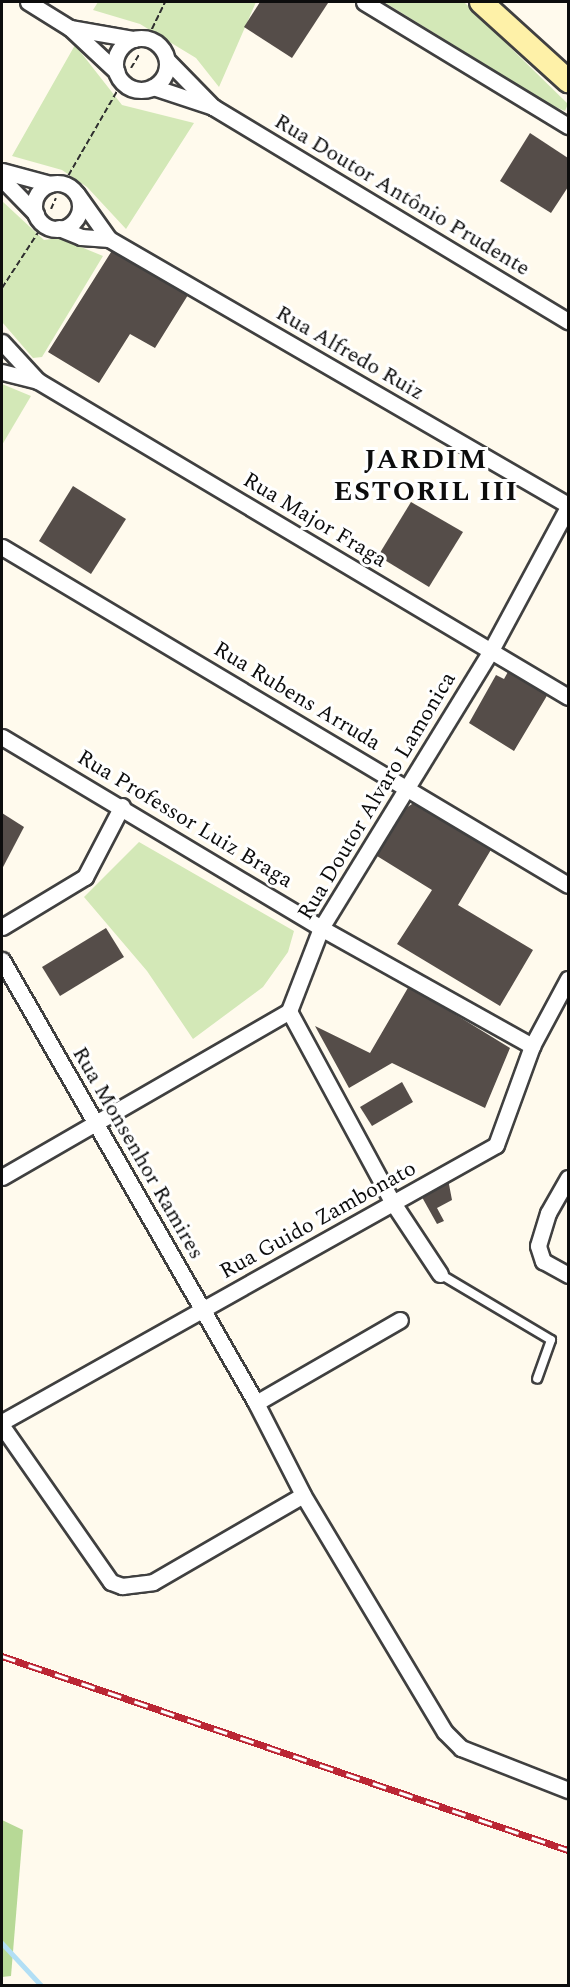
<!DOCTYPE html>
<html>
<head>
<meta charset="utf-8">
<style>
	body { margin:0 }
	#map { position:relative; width:570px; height:1987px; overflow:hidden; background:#fffaed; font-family:Spectral,serif }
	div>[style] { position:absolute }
	.green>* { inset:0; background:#d3e8b7 }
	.forest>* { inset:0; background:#b7d996 }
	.stream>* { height:4.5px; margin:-2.25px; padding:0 2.25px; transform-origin:2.25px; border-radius:2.25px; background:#b2dff5 }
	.building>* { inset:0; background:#554d49 }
	.path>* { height:2px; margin-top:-1px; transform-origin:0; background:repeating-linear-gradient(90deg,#2f2f2f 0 6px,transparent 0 9px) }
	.roads { filter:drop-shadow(2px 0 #404040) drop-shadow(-2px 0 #404040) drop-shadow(0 2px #404040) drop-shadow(0 -2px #404040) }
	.lane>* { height:8px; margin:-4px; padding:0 4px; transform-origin:4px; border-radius:4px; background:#fff }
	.street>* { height:15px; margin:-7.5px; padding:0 7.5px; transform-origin:7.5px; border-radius:7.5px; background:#fff }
	.street>.ring { margin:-7.5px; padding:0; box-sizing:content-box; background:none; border:15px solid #fff; border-radius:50% }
	.secondary>* { height:22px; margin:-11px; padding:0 11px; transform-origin:11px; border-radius:11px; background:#fef1a8 }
	.rail>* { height:7px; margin-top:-3.5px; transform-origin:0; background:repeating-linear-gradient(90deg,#fff 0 14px,#bb2634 0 28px); box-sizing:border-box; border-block:2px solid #bb2634 }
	span { translate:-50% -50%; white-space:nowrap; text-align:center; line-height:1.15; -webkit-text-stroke:6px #fff; paint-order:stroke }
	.street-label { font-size:22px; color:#0d0d0d }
	.district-label { font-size:28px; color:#0d0d0d; font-weight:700; letter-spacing:1.5px }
	.frame { position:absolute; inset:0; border:3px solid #0d0d0d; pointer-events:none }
</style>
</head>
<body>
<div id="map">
	<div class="green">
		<i style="clip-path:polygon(98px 2px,256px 2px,219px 87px,196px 58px,140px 24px,93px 10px)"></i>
		<i style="clip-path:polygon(384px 2px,464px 2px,568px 104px,565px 111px,551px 105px)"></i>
		<i style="clip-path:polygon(75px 45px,122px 105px,194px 123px,126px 229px,87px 187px,62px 170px,12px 156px)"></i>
		<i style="clip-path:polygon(2px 201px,44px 240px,59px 238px,103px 256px,42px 357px,33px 358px,2px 322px)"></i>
		<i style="clip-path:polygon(2px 384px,31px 396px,2px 445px)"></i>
		<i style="clip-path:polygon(139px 842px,294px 931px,288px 952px,263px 987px,193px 1039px,147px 971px,84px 897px)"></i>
	</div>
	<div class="forest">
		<i style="clip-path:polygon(2px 1820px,23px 1830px,11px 1976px,2px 1977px)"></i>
	</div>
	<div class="stream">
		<i style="left:2px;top:1943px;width:59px;rotate:47.1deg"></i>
	</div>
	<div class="building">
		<i style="clip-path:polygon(260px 2px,326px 2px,328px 3px,292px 58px,244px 27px)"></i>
		<i style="clip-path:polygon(530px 133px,568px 158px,568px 187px,551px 213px,500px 181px)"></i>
		<i style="clip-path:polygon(113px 249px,188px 295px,155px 348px,130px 334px,99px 383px,48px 352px)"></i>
		<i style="clip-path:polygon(73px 486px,126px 519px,91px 574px,39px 541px)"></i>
		<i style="clip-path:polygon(411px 502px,463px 532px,429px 587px,378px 556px)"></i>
		<i style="clip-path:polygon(509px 670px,548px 694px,514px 751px,469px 723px,496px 675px,504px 679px)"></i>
		<i style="clip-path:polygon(412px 804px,422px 804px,492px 848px,458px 905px,533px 950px,500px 1006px,397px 944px,432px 890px,377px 856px,403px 810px)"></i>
		<i style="clip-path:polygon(2px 813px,24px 827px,2px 869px)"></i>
		<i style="clip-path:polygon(106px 928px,124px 957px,60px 996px,42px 967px)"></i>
		<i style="clip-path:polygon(409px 986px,510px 1048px,485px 1108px,392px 1063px,349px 1088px,315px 1026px,370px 1053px)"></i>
		<i style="clip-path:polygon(402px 1082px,413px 1102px,372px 1126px,360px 1107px)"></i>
		<i style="clip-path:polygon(447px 1174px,452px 1200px,437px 1208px,444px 1221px,437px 1224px,418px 1190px)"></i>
	</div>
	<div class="path">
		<i style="left:148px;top:37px;width:39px;rotate:-64deg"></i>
		<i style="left:131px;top:68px;width:17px;rotate:-59deg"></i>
		<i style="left:64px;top:183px;width:112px;rotate:-60deg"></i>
		<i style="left:51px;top:209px;width:12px;rotate:-66deg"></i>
		<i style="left:2px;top:288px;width:72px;rotate:-57deg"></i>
	</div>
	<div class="roads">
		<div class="lane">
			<i style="left:440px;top:1274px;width:129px;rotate:30.7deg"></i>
			<i style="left:551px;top:1340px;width:41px;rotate:109.7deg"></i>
		</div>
		<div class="street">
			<i style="left:28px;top:2px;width:49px;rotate:31.8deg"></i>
			<i style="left:70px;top:28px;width:64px;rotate:43.1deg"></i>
			<i style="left:364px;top:2px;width:239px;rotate:31.3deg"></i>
			<i style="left:70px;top:28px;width:65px;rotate:9.8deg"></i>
			<i class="ring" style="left:115px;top:38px;width:37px;height:37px"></i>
			<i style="left:167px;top:60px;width:66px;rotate:45.6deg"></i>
			<i style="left:213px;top:107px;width:415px;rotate:31.1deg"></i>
			<i style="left:153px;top:87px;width:63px;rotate:18.4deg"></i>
			<i style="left:2px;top:171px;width:50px;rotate:15.2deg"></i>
			<i style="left:2px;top:179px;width:49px;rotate:45.8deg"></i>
			<i class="ring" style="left:34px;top:183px;width:31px;height:31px"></i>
			<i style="left:77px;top:194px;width:55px;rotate:54.6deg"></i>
			<i style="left:109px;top:239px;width:531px;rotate:30.09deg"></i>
			<i style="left:59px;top:228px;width:24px;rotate:22deg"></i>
			<i style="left:81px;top:237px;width:28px;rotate:4deg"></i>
			<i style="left:2px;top:342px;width:53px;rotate:47.3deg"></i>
			<i style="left:38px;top:381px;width:617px;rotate:30.8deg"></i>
			<i style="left:2px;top:372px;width:37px;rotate:14deg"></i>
			<i style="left:2px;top:547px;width:659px;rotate:30.84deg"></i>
			<i style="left:2px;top:737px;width:372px;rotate:30.9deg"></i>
			<i style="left:321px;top:928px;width:242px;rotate:29.2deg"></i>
			<i style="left:2px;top:927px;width:97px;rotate:-31.1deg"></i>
			<i style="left:85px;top:877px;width:80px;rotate:-62.5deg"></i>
			<i style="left:2px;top:960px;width:511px;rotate:60.17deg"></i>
			<i style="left:256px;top:1403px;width:103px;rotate:62.9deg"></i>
			<i style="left:303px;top:1495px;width:276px;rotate:59.1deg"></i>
			<i style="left:445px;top:1732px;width:23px;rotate:45deg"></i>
			<i style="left:461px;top:1748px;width:115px;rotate:21.4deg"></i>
			<i style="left:289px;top:1011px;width:218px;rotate:61.6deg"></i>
			<i style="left:393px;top:1203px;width:85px;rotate:56.5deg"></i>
			<i style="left:2px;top:1177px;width:332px;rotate:-30deg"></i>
			<i style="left:289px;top:1011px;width:89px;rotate:-68.9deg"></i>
			<i style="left:321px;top:928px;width:324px;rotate:-58.5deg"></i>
			<i style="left:490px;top:652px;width:165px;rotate:-61.7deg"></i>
			<i style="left:568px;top:1178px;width:40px;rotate:119.7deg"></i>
			<i style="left:548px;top:1213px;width:34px;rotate:107deg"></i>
			<i style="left:538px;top:1246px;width:16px;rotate:72deg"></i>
			<i style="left:543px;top:1261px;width:29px;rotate:29deg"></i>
			<i style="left:256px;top:1403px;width:166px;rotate:-30deg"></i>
			<i style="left:2px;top:1422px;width:566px;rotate:-29.28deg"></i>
			<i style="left:496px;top:1145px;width:105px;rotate:-70deg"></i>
			<i style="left:532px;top:1046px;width:76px;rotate:-61.8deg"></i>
			<i style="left:2px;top:1426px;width:190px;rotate:55.1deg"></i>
			<i style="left:111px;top:1582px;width:12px;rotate:20deg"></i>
			<i style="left:122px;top:1586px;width:31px;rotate:-7deg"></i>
			<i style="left:153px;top:1582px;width:173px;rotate:-30.1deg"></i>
		</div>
		<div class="secondary">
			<i style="left:481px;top:2px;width:118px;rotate:42.2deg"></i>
		</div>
	</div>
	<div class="rail">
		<i style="left:2px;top:1656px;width:598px;rotate:18.92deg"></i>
	</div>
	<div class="street-label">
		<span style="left:402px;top:195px;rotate:31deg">Rua Doutor Antônio Prudente</span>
		<span style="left:350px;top:353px;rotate:30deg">Rua Alfredo Ruiz</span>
		<span style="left:315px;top:520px;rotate:31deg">Rua Major Fraga</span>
		<span style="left:297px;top:696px;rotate:31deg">Rua Rubens Arruda</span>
		<span style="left:377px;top:796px;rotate:-59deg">Rua Doutor Alvaro Lamonica</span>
		<span style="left:185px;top:819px;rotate:31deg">Rua Professor Luiz Braga</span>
		<span style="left:138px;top:1153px;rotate:60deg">Rua Monsenhor Ramires</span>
		<span style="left:318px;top:1220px;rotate:-29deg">Rua Guido Zambonato</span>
	</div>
	<div class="district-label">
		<span style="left:426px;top:476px">JARDIM<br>ESTORIL III</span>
	</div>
	<div class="frame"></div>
</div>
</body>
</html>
